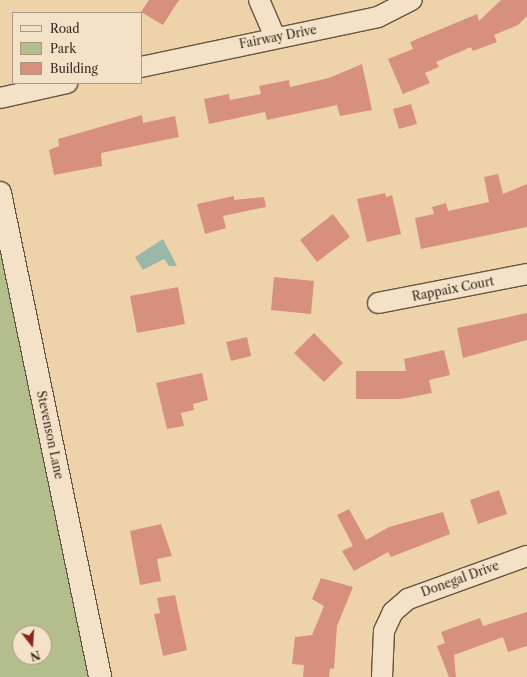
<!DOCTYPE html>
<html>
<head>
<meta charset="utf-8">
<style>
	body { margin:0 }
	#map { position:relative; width:527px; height:677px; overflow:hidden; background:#eed3aa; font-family:"Libre Caslon Text",serif }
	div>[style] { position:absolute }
	.green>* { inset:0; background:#b4be8c }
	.water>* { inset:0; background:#99b8a8 }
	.building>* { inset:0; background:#d8907e }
	.roads { filter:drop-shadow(1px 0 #655441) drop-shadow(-1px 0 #655441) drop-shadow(0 1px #655441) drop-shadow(0 -1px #655441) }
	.street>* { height:20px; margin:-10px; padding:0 10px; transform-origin:10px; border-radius:10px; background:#f4e2c8 }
	.secondary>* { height:22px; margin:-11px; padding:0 11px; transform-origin:11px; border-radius:11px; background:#f4e2c8 }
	span { translate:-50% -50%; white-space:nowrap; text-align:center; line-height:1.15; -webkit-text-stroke:4px #f4e2c8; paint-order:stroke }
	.street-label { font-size:12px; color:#37291e }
	.legend { position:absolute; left:12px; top:12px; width:130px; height:72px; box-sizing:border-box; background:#f4e2c8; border:1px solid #a89884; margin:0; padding:5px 7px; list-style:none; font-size:12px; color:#37291e }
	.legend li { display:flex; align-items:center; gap:8px; height:20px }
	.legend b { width:20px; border:1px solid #a89884 }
	.north { position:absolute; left:12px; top:625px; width:40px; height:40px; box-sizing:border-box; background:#f4e2c8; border:1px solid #a89884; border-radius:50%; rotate:163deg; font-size:11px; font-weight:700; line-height:16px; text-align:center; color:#37291e }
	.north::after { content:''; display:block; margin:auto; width:14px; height:18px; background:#8f2418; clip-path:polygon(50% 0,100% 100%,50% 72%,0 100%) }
</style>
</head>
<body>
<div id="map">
	<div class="green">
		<i style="clip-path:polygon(evenodd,0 253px,3px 266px,88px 677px,0 677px,0 253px,20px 633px,44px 633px,44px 657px,20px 657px,20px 633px)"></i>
	</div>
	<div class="water">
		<i style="clip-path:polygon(163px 239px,177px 266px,169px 266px,164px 259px,143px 270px,135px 257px)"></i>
	</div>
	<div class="building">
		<i style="clip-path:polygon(149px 0,179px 0,163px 25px,141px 12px)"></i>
		<i style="clip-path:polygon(501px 0,527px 0,527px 16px,518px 25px,494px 35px,497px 42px,473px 51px,471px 47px,436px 62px,439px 67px,425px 73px,430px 83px,403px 94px,388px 59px,413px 49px,410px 42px,477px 14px,479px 21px)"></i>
		<i style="clip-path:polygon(362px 64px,372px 110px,340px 116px,337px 105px,267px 120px,265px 112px,209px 124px,204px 99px,229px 94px,230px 100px,261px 94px,259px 86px,289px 80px,290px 87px,329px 78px)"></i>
		<i style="clip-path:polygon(411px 104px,417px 124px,399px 129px,393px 109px)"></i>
		<i style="clip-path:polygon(142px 115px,143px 123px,175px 116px,179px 137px,101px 153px,102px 166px,54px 175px,49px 150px,59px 146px,58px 139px)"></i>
		<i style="clip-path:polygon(498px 174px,503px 194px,527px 184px,527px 227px,421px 249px,415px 218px,434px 214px,432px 207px,446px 203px,448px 211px,489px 202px,484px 177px)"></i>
		<i style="clip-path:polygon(385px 193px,386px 197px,392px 195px,401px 234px,367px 242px,357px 199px)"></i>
		<i style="clip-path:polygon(234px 196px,234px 200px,264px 197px,266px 207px,223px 216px,226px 228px,205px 234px,197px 204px)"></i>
		<i style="clip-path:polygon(333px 214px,350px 237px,317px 262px,300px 240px)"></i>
		<i style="clip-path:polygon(274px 277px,314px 281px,311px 314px,271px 310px)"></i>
		<i style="clip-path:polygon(178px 287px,185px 324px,137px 333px,130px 296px)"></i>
		<i style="clip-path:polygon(527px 313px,527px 340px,463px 358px,457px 328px)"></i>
		<i style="clip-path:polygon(314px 333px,343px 363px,324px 382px,294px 353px)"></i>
		<i style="clip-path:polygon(247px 337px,251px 356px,231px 361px,226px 342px)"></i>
		<i style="clip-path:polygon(444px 350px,450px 375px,429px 380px,432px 393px,401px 399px,356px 399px,356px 371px,406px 371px,404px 359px)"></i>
		<i style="clip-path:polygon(202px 373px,208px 400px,193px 404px,194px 410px,181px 413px,184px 426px,167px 429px,156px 383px)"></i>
		<i style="clip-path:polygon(499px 490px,507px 514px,478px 524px,470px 500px)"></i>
		<i style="clip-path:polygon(349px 509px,366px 540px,389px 527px,443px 512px,450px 534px,391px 557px,388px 552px,354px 571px,342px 551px,353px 546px,337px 515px)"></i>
		<i style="clip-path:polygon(161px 524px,172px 556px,157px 559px,161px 581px,140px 585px,130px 531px)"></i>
		<i style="clip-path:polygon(321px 578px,353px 587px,337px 626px,334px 669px,330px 668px,329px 677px,303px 677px,304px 665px,292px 664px,295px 637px,312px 635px,324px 606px,312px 599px)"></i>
		<i style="clip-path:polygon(175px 595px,187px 650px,163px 656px,154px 614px,160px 613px,157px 598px)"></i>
		<i style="clip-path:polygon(527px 612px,527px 646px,508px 652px,503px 637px,454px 655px,456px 677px,449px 677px,437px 646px,445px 643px,441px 632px,480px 618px,483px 626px)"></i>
	</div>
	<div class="roads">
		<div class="street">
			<i style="left:259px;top:0;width:40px;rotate:66.6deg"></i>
			<i style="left:141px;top:67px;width:242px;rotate:-11.9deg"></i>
			<i style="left:378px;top:17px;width:38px;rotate:-27deg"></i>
			<i style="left:0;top:98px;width:69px;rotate:-12.6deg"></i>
			<i style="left:378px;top:303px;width:152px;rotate:-11deg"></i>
			<i style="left:382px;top:677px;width:46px;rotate:-87.5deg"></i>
			<i style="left:384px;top:631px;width:21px;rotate:-65deg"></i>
			<i style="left:393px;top:612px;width:20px;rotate:-41deg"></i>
			<i style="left:408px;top:599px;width:127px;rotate:-19.9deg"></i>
		</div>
		<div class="secondary">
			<i style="left:0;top:193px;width:494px;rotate:78.3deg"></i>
		</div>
	</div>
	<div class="street-label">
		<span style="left:278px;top:37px;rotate:-11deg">Fairway Drive</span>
		<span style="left:453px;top:289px;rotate:-11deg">Rappaix Court</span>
		<span style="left:50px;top:435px;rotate:78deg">Stevenson Lane</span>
		<span style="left:460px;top:579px;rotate:-20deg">Donegal Drive</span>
	</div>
	<ul class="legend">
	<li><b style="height:5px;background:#f4e2c8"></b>Road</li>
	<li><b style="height:11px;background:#b4be8c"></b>Park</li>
	<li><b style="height:11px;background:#d8907e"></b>Building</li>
	</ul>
	<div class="north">N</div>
</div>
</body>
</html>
